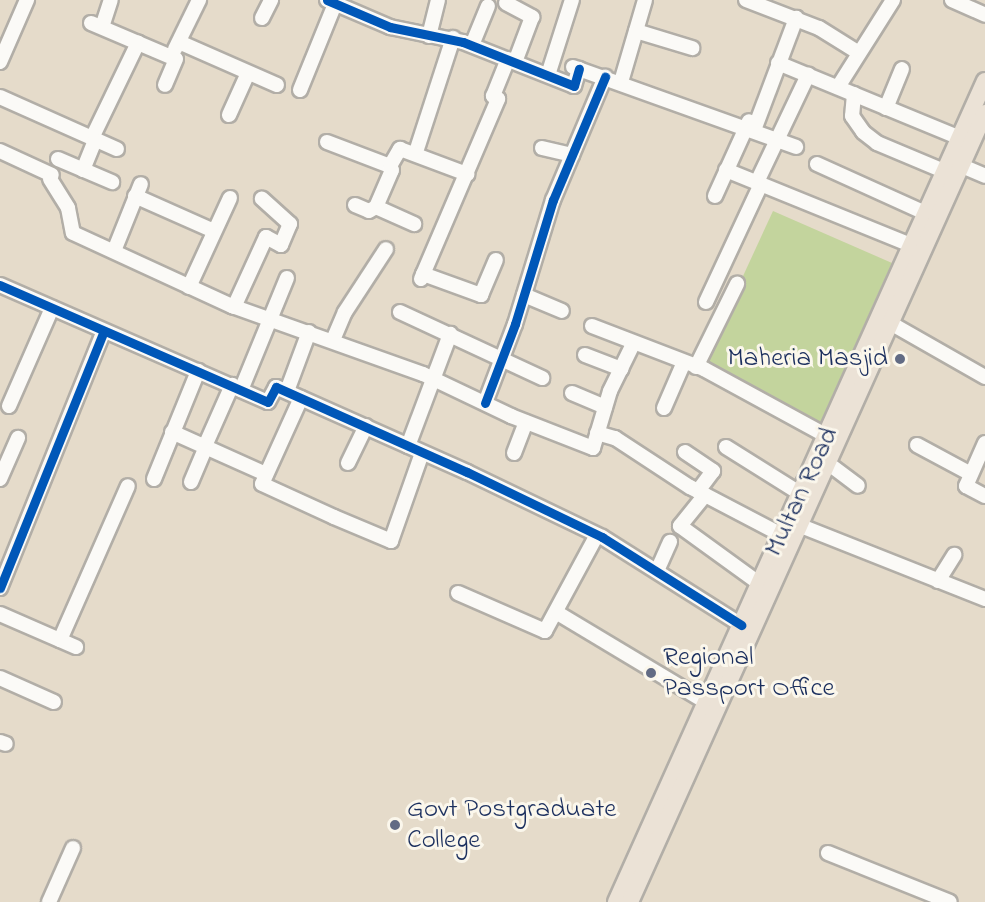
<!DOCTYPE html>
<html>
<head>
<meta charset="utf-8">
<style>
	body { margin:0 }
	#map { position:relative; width:985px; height:902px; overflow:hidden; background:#e5dbca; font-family:"Indie Flower",sans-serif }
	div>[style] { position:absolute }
	.green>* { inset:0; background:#c3d49d }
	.roads { filter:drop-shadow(2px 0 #b2aea7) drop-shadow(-2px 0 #b2aea7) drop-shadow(0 2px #b2aea7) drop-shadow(0 -2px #b2aea7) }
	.minor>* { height:14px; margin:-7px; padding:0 7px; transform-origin:7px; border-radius:7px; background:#fbfaf7 }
	.major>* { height:16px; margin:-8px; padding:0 8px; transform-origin:8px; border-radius:8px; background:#ebe2d6 }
	.cycleway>* { height:9px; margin:-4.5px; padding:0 4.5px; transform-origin:4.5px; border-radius:4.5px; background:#0057b8 }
	.dots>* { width:16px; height:16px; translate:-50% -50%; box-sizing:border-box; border:3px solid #fbf7ec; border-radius:50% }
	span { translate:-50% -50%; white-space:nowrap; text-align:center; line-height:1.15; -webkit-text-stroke:6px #fbf7ec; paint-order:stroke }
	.poi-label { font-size:27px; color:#1b2f5e }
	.right { translate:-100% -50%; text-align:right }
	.left { translate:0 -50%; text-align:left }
	.street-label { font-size:27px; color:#1b2f5e }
</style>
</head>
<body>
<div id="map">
	<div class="green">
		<i style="clip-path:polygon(773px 211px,892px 263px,818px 428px,702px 365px)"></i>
	</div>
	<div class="roads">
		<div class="minor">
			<i style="left:327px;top:0;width:69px;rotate:23.2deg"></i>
			<i style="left:390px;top:27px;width:75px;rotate:11.6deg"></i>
			<i style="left:463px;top:42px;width:119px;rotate:21.6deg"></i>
			<i style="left:574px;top:86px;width:18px;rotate:-74deg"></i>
			<i style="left:746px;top:0;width:78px;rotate:21deg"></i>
			<i style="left:819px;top:28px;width:47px;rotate:32deg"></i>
			<i style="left:952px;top:0;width:36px;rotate:24deg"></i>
			<i style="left:506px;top:3px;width:30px;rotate:28deg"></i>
			<i style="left:532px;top:17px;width:48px;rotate:110.7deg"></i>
			<i style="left:262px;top:18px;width:20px;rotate:-63deg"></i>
			<i style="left:91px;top:23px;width:92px;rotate:23deg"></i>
			<i style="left:176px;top:59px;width:28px;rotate:113deg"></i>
			<i style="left:102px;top:27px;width:28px;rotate:-72deg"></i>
			<i style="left:636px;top:31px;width:59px;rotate:16.9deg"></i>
			<i style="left:429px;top:36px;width:37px;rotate:-76deg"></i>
			<i style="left:179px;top:42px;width:107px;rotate:23.7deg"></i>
			<i style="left:472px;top:45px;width:42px;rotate:-67.7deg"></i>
			<i style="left:175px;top:49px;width:55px;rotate:-63.9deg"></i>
			<i style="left:0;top:62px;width:68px;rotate:-66.5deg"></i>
			<i style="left:778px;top:63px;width:197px;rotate:22.4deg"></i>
			<i style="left:573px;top:67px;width:237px;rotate:19.7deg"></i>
			<i style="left:548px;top:75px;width:79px;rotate:-72.3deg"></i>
			<i style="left:621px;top:82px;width:85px;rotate:-73.7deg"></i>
			<i style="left:838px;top:87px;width:103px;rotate:-57.7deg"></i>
			<i style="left:300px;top:90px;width:93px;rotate:-67.9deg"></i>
			<i style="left:854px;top:94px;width:22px;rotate:95deg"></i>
			<i style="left:852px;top:116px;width:19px;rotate:55deg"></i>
			<i style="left:863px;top:132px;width:18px;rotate:38deg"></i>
			<i style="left:877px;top:143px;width:75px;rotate:22.8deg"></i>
			<i style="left:0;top:97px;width:128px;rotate:24deg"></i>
			<i style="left:886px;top:108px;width:42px;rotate:-67.7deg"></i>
			<i style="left:229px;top:115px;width:46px;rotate:-65.7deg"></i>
			<i style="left:754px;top:130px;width:120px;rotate:-69.4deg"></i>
			<i style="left:92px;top:138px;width:106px;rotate:-64.2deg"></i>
			<i style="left:327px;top:142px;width:67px;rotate:20.9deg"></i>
			<i style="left:542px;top:148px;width:31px;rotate:13deg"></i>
			<i style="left:0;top:151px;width:57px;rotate:24.8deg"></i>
			<i style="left:416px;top:152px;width:120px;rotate:-72deg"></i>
			<i style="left:58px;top:159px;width:59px;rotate:23.1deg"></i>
			<i style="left:817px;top:164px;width:121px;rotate:24.4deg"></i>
			<i style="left:962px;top:166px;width:25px;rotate:23deg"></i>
			<i style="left:83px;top:170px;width:32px;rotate:-68deg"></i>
			<i style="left:726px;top:170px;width:202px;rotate:22.1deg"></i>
			<i style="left:50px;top:179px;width:34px;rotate:58deg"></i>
			<i style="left:68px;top:208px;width:25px;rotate:79deg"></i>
			<i style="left:73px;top:233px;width:175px;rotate:24.7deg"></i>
			<i style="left:232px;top:306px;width:203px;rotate:19.6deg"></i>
			<i style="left:423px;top:374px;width:98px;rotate:25.5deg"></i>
			<i style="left:511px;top:416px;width:88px;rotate:21.3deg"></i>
			<i style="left:593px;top:448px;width:59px;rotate:-73.4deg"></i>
			<i style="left:610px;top:391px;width:52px;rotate:-63.9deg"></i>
			<i style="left:757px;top:182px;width:119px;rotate:-64.5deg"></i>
			<i style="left:135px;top:196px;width:86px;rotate:23.9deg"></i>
			<i style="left:715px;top:196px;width:82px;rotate:-65.6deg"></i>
			<i style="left:355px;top:205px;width:15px;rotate:23deg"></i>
			<i style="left:369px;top:211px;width:8px;rotate:-30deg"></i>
			<i style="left:376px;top:207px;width:42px;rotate:24.1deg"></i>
			<i style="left:376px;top:207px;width:40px;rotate:-66.6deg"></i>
			<i style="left:392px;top:170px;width:4px;rotate:-117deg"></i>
			<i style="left:390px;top:166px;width:20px;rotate:-60deg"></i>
			<i style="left:400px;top:149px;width:72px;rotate:20.5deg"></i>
			<i style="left:114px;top:251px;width:72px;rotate:-68.1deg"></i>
			<i style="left:423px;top:274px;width:62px;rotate:19.9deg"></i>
			<i style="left:481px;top:295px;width:38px;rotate:-67deg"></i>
			<i style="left:421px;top:279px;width:196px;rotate:-66.8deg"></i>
			<i style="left:498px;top:99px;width:6px;rotate:-149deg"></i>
			<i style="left:493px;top:96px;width:40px;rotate:-68deg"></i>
			<i style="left:0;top:285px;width:292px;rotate:23.6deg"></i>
			<i style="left:268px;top:402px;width:17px;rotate:-62deg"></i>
			<i style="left:276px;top:387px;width:209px;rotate:24deg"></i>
			<i style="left:467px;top:472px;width:150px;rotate:25.7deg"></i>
			<i style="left:602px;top:537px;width:165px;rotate:32.3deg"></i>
			<i style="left:189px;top:287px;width:98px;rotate:-65.3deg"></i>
			<i style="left:524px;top:295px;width:41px;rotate:22.8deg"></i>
			<i style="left:706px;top:302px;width:130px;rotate:-65deg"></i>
			<i style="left:234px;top:307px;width:77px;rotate:-65.4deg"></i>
			<i style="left:266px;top:237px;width:17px;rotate:28deg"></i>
			<i style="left:281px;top:245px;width:23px;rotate:-67deg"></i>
			<i style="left:290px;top:224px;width:38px;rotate:-138deg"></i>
			<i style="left:400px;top:312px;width:157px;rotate:24.9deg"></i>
			<i style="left:892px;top:324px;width:107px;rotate:29.7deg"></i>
			<i style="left:592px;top:326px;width:120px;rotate:21deg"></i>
			<i style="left:704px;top:369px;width:140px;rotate:28.6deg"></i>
			<i style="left:333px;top:340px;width:30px;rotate:-67deg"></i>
			<i style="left:345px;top:312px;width:75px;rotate:-56.9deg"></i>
			<i style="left:585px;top:355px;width:39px;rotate:21deg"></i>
			<i style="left:696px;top:367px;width:93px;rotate:-63.7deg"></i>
			<i style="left:241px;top:390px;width:121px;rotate:-67.7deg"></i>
			<i style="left:287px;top:391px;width:63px;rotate:-69.6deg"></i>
			<i style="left:572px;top:393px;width:36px;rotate:23deg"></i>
			<i style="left:301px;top:398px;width:94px;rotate:114.4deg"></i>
			<i style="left:262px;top:484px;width:79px;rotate:24.6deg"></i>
			<i style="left:334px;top:517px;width:62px;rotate:22.8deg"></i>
			<i style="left:391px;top:541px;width:93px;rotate:-70.6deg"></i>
			<i style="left:485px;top:403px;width:85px;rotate:-69.2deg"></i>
			<i style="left:515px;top:324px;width:130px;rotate:-73deg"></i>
			<i style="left:553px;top:200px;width:134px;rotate:-67.1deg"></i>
			<i style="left:9px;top:406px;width:107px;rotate:-66.3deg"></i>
			<i style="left:664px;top:408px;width:50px;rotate:-66.5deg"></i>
			<i style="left:172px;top:432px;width:103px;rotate:24.1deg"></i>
			<i style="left:597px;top:433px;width:19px;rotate:16deg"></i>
			<i style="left:615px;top:438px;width:90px;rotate:33.2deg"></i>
			<i style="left:690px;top:487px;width:104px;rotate:27.6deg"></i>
			<i style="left:985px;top:443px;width:47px;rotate:113.8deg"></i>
			<i style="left:966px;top:486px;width:21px;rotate:28deg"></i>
			<i style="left:917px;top:445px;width:61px;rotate:28.2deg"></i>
			<i style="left:205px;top:446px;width:67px;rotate:-66.1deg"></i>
			<i style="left:408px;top:446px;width:120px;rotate:-69.4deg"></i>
			<i style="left:726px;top:447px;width:89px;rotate:32.1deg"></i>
			<i style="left:685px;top:452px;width:34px;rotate:34deg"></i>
			<i style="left:713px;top:471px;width:25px;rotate:127deg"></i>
			<i style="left:514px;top:453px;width:33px;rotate:-69deg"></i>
			<i style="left:348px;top:463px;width:41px;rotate:-64.1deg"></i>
			<i style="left:829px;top:464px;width:36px;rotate:37deg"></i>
			<i style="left:0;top:479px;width:45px;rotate:-66.3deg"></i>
			<i style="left:154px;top:479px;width:117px;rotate:-67.8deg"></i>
			<i style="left:191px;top:482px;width:38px;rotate:-67deg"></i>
			<i style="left:705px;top:495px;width:40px;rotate:129deg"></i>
			<i style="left:680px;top:526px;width:99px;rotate:35.9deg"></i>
			<i style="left:801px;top:526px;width:198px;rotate:21.6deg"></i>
			<i style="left:657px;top:571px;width:32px;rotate:-66deg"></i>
			<i style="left:938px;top:581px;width:31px;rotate:-58deg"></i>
			<i style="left:0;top:588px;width:277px;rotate:-68deg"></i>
			<i style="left:458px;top:593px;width:95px;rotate:23.6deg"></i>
			<i style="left:545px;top:631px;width:109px;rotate:-61.6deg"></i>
			<i style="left:556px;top:612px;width:175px;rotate:31deg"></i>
			<i style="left:0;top:614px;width:83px;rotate:23.5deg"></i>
			<i style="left:60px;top:640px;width:168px;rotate:-66.2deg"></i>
			<i style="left:0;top:678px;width:59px;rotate:24deg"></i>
			<i style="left:0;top:742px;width:6px;rotate:18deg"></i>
			<i style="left:828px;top:853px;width:131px;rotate:21.9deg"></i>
			<i style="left:49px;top:902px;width:59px;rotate:-66deg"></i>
		</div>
		<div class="major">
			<i style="left:616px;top:902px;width:900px;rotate:-65.8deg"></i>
			<i style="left:630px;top:902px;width:865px;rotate:-65.78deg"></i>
		</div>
	</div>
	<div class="cycleway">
		<i style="left:327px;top:0;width:69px;rotate:23.2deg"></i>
		<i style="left:390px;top:27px;width:75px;rotate:11.6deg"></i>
		<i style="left:463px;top:42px;width:119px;rotate:21.6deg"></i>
		<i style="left:574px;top:86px;width:18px;rotate:-74deg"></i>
		<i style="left:0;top:285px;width:292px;rotate:23.6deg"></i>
		<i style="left:268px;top:402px;width:17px;rotate:-62deg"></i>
		<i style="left:276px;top:387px;width:209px;rotate:24deg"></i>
		<i style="left:467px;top:472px;width:150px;rotate:25.7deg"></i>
		<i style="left:602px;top:537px;width:165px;rotate:32.3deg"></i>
		<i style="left:485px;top:403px;width:85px;rotate:-69.2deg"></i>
		<i style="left:515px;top:324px;width:130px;rotate:-73deg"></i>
		<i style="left:553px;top:200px;width:134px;rotate:-67.1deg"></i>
		<i style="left:0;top:588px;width:277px;rotate:-68deg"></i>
	</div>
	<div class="dots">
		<i style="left:900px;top:359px;background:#626b84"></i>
		<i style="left:651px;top:673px;background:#626b84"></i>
		<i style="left:395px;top:825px;background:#626b84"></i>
	</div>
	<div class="poi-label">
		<span class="right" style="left:888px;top:359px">Maheria Masjid</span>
		<span class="left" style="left:663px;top:673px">Regional<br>Passport Office</span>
		<span class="left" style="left:407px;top:825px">Govt Postgraduate<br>College</span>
	</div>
	<div class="street-label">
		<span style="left:802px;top:492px;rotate:-65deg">Multan Road</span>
	</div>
</div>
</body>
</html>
